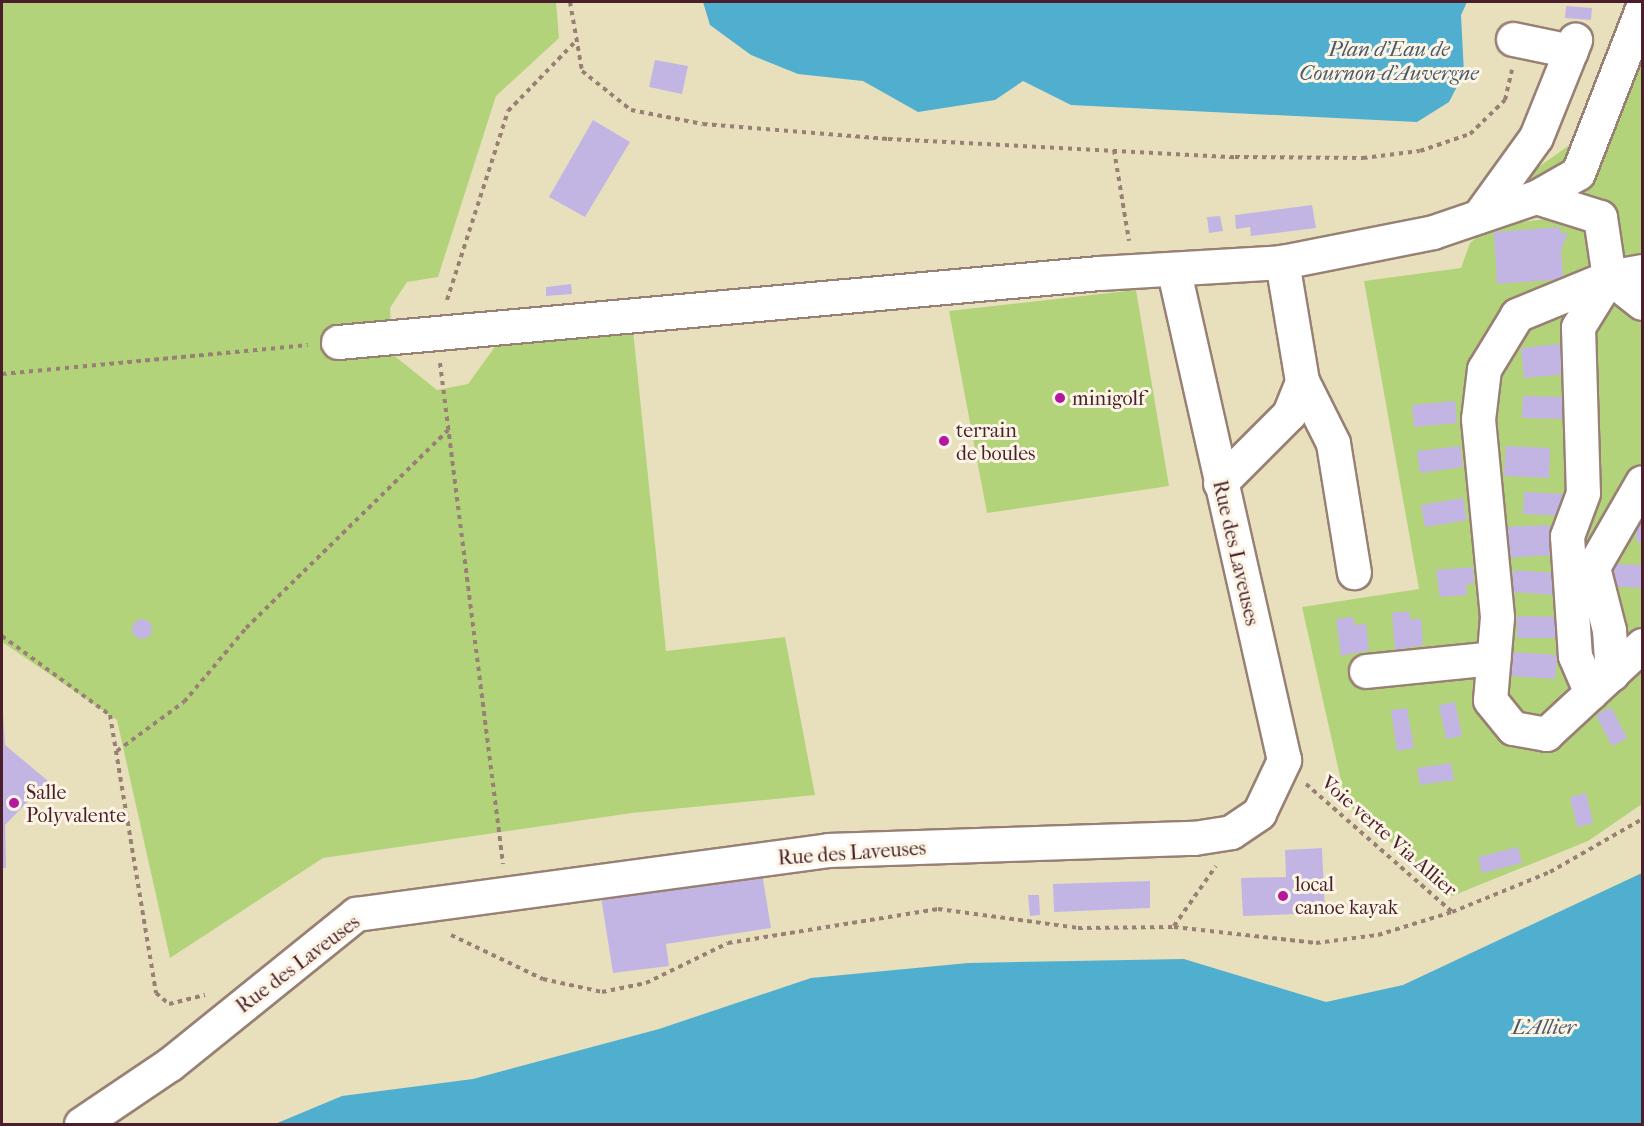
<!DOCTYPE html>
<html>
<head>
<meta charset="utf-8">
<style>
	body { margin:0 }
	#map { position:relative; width:1644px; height:1126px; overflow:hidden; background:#e8e0bd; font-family:"IM FELL French Canon",serif }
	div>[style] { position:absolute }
	.green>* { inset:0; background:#b3d37b }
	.water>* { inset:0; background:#50afcf }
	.building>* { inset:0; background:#c3b5e3 }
	.round { border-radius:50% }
	.path>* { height:4px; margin-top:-2px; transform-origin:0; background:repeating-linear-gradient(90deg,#998074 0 4.5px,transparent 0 9px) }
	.roads { filter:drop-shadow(2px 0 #998074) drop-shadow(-2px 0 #998074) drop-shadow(0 2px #998074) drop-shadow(0 -2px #998074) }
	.minor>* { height:33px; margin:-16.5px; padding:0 16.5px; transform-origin:16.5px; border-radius:16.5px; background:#fff }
	.dots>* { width:16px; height:16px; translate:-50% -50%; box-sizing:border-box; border:3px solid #fcf5e5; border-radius:50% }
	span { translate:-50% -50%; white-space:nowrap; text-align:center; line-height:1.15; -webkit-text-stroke:6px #fcf5e5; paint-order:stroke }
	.poi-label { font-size:20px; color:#4a1f2b }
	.left { translate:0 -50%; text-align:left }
	.street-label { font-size:20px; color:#4a1f2b }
	.water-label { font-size:21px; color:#4c596d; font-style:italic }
	.frame { position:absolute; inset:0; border:3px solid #4a1f2b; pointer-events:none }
</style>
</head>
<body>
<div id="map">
	<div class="green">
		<i style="clip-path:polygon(2px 2px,556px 2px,559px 38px,496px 96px,438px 277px,407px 282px,390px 308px,392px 354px,437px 390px,468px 384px,497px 344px,633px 330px,666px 651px,785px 637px,815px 795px,632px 813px,323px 858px,170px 958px,117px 720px,2px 642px)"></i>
		<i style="clip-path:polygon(1642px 2px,1642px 804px,1588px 841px,1452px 896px,1346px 803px,1302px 607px,1419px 589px,1364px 281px,1461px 268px,1470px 243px,1490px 226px,1545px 219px,1526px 176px,1575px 141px)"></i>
		<i style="clip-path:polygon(1136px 290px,1169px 486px,987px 513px,949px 311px)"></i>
	</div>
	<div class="water">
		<i style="clip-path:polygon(703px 2px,1467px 2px,1461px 15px,1464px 73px,1449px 102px,1417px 122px,1071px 105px,1023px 81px,995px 100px,918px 112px,863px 81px,798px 74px,751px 55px,710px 25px)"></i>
		<i style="clip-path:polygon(1642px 873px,1642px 1124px,275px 1124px,342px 1096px,473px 1079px,659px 1029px,811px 978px,968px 963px,1184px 959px,1326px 1002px,1403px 985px)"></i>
	</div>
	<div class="building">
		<i style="clip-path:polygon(1566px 6px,1592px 8px,1591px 20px,1565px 18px)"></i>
		<i style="clip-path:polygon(655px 60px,688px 66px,682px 94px,649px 87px)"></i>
		<i style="clip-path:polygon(593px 120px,630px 142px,585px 217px,549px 197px)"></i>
		<i style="clip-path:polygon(1312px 205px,1316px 228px,1251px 236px,1250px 227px,1236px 229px,1235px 215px)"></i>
		<i style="clip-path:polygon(1220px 216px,1223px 231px,1209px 233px,1207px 217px)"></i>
		<i style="clip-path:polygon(1560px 227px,1560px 233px,1568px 233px,1561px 250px,1563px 279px,1497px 284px,1494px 232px)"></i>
		<i style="clip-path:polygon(571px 284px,572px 294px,546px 296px,546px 287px)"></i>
		<i style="clip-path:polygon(1566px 343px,1569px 374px,1524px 378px,1521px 348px)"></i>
		<i style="clip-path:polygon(1523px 396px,1567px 397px,1566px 419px,1522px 418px)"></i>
		<i style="clip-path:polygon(1455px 401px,1457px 423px,1414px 427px,1412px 405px)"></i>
		<i style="clip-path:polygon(1460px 446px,1463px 467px,1420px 473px,1417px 451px)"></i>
		<i style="clip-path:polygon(1506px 446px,1550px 448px,1549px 478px,1504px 476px)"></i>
		<i style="clip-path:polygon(1524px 492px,1567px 494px,1566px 516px,1523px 514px)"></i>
		<i style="clip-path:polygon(1463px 498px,1467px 520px,1425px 527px,1421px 505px)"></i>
		<i style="clip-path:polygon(1637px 520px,1642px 520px,1642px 542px,1636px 542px)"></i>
		<i style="clip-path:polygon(1550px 525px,1552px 555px,1507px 558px,1505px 527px)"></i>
		<i style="clip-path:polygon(1610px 564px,1642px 565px,1642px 588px,1608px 586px)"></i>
		<i style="clip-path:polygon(1473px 567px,1474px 584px,1466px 584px,1467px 595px,1440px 597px,1436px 570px)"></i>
		<i style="clip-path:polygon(1513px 570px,1557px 573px,1556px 595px,1513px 592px)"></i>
		<i style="clip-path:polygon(1409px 611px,1410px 619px,1421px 619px,1423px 645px,1395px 650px,1392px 613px)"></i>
		<i style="clip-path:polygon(1517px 616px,1560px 617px,1560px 638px,1517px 638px)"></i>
		<i style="clip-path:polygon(1353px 617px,1355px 625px,1366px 624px,1369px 650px,1341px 656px,1336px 619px)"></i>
		<i class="round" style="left:132px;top:619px;width:20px;height:20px"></i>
		<i style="clip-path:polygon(1512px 652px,1557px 655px,1555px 679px,1510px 676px)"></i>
		<i style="clip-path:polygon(2px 695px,5px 745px,48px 781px,5px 825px,6px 868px,2px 868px)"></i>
		<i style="clip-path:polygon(1455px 702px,1462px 736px,1446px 739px,1439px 705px)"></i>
		<i style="clip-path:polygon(1611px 707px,1627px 738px,1612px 746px,1596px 715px)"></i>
		<i style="clip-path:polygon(1407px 708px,1414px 748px,1397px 751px,1391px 710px)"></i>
		<i style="clip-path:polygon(1451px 763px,1454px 780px,1420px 785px,1417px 768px)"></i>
		<i style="clip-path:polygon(1586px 793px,1593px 823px,1577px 827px,1570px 797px)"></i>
		<i style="clip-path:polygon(1518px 847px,1522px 863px,1482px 873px,1478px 857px)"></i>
		<i style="clip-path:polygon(1322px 848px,1325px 913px,1243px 916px,1241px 878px,1286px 877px,1285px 850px)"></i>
		<i style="clip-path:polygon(762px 873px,771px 928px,666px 944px,669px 966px,613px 973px,601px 897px)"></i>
		<i style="clip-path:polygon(1150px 881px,1150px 908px,1054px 912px,1053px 884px)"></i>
		<i style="clip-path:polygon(1028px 895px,1039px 895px,1040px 915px,1030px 916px)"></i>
	</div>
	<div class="path">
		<i style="left:570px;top:2px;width:70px;rotate:80.1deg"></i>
		<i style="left:582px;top:71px;width:63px;rotate:38.5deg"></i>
		<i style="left:631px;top:110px;width:73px;rotate:11deg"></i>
		<i style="left:703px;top:124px;width:186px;rotate:4.6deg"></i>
		<i style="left:888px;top:139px;width:347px;rotate:3deg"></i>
		<i style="left:1235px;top:157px;width:128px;rotate:0.4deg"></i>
		<i style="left:1363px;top:158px;width:57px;rotate:-7deg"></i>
		<i style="left:1420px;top:151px;width:53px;rotate:-18.8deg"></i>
		<i style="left:1470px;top:134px;width:49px;rotate:-44.2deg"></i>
		<i style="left:1505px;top:100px;width:31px;rotate:-77deg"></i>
		<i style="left:1114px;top:150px;width:92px;rotate:80.6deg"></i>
		<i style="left:447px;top:300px;width:199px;rotate:-72.1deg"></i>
		<i style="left:508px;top:111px;width:95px;rotate:-45.9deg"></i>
		<i style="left:440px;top:363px;width:505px;rotate:82.83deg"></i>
		<i style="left:2px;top:374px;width:307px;rotate:-5.4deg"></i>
		<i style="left:2px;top:636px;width:134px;rotate:36.2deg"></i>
		<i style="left:110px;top:715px;width:282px;rotate:80.6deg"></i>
		<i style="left:156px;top:993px;width:17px;rotate:40deg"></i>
		<i style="left:169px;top:1004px;width:37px;rotate:-14deg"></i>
		<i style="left:117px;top:751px;width:83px;rotate:-36.2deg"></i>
		<i style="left:184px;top:702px;width:97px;rotate:-50deg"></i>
		<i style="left:246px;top:628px;width:283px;rotate:-44.4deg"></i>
		<i style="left:1306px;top:784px;width:193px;rotate:41.2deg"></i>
		<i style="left:1174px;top:926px;width:73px;rotate:-55deg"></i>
		<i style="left:451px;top:935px;width:102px;rotate:25.6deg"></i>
		<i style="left:543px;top:979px;width:60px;rotate:12.4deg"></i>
		<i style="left:602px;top:992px;width:45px;rotate:-11.6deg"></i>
		<i style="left:646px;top:983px;width:91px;rotate:-26deg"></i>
		<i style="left:728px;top:943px;width:213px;rotate:-9.2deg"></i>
		<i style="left:938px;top:909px;width:141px;rotate:7.7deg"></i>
		<i style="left:1078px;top:928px;width:96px;rotate:-0.6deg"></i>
		<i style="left:1174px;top:927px;width:143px;rotate:6.4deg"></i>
		<i style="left:1316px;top:943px;width:63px;rotate:-7.4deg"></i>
		<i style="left:1378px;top:935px;width:77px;rotate:-17.3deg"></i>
		<i style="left:1452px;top:912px;width:106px;rotate:-22.2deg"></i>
		<i style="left:1550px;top:872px;width:106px;rotate:-29.9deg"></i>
	</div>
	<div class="roads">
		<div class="minor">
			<i style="left:1513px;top:39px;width:59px;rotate:11.7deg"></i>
			<i style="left:1536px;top:197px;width:67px;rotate:17.4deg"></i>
			<i style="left:1600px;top:217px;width:61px;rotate:81.5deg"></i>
			<i style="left:1609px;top:277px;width:59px;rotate:121.8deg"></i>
			<i style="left:1578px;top:327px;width:166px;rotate:88.3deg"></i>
			<i style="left:1583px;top:493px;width:46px;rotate:110.4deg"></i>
			<i style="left:1567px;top:536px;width:120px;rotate:86.2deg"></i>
			<i style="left:1575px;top:656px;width:40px;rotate:66.6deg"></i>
			<i style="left:1479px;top:216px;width:97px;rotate:-54.2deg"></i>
			<i style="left:1536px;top:137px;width:105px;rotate:-68.1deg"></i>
			<i style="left:1642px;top:271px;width:34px;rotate:170deg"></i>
			<i style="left:1609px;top:277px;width:100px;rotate:157.6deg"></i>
			<i style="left:1517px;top:315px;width:63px;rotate:121.4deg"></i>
			<i style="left:1484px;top:369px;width:50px;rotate:96.8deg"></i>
			<i style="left:1478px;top:419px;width:199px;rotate:84.5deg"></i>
			<i style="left:1497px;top:617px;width:83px;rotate:94.8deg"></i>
			<i style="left:1490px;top:700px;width:36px;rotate:51deg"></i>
			<i style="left:1513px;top:728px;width:34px;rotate:10deg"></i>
			<i style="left:1546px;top:734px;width:131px;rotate:-42.8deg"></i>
			<i style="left:1609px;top:277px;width:42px;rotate:38.2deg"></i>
			<i style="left:338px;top:342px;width:764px;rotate:-5.18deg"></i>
			<i style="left:1099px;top:273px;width:183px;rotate:-3.4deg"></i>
			<i style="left:1282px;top:262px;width:154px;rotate:-11.2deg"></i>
			<i style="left:1433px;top:232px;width:109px;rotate:-18.8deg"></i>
			<i style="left:1536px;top:197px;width:48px;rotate:-29.7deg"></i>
			<i style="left:1578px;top:173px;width:176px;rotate:-68.7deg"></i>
			<i style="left:1302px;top:381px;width:69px;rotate:63.4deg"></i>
			<i style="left:1333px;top:443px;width:131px;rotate:80.8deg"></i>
			<i style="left:1220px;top:483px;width:98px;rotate:-45deg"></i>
			<i style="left:1289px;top:414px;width:35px;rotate:-68deg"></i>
			<i style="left:1302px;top:381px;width:121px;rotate:-99.5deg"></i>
			<i style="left:1366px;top:671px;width:128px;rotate:-5.8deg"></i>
			<i style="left:1612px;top:674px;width:44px;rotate:-93.9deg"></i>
			<i style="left:1609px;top:630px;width:65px;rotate:-104.3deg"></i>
			<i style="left:1593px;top:567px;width:98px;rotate:-60deg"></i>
			<i style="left:81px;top:1124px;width:107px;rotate:-34deg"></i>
			<i style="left:170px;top:1064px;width:239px;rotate:-38.9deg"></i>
			<i style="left:356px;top:914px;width:476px;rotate:-7.7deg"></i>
			<i style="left:828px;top:850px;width:366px;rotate:-1.9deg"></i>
			<i style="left:1194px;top:838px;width:37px;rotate:-9deg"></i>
			<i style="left:1231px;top:832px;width:34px;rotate:-34deg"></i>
			<i style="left:1259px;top:813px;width:59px;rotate:-64.7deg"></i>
			<i style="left:1284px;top:760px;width:500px;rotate:-102.7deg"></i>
		</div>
	</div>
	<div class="dots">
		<i style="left:1060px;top:398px;background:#b5179e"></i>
		<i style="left:944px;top:441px;background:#b5179e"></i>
		<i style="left:14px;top:803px;background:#b5179e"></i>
		<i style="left:1283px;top:896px;background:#b5179e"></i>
	</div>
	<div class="poi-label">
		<span class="left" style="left:1072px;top:398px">minigolf</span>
		<span class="left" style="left:956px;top:442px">terrain<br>de boules</span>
		<span class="left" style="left:26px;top:804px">Salle<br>Polyvalente</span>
		<span class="left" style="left:1295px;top:896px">local<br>canoe kayak</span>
	</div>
	<div class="street-label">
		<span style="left:1236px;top:553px;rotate:77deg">Rue des Laveuses</span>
		<span style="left:1389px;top:836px;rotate:41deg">Voie verte Via Allier</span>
		<span style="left:852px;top:853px;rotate:-4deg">Rue des Laveuses</span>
		<span style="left:298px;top:964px;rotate:-37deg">Rue des Laveuses</span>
	</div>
	<div class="water-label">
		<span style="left:1389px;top:61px">Plan d'Eau de<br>Cournon-d'Auvergne</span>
		<span style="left:1544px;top:1027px">L'Allier</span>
	</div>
	<div class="frame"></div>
</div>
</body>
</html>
